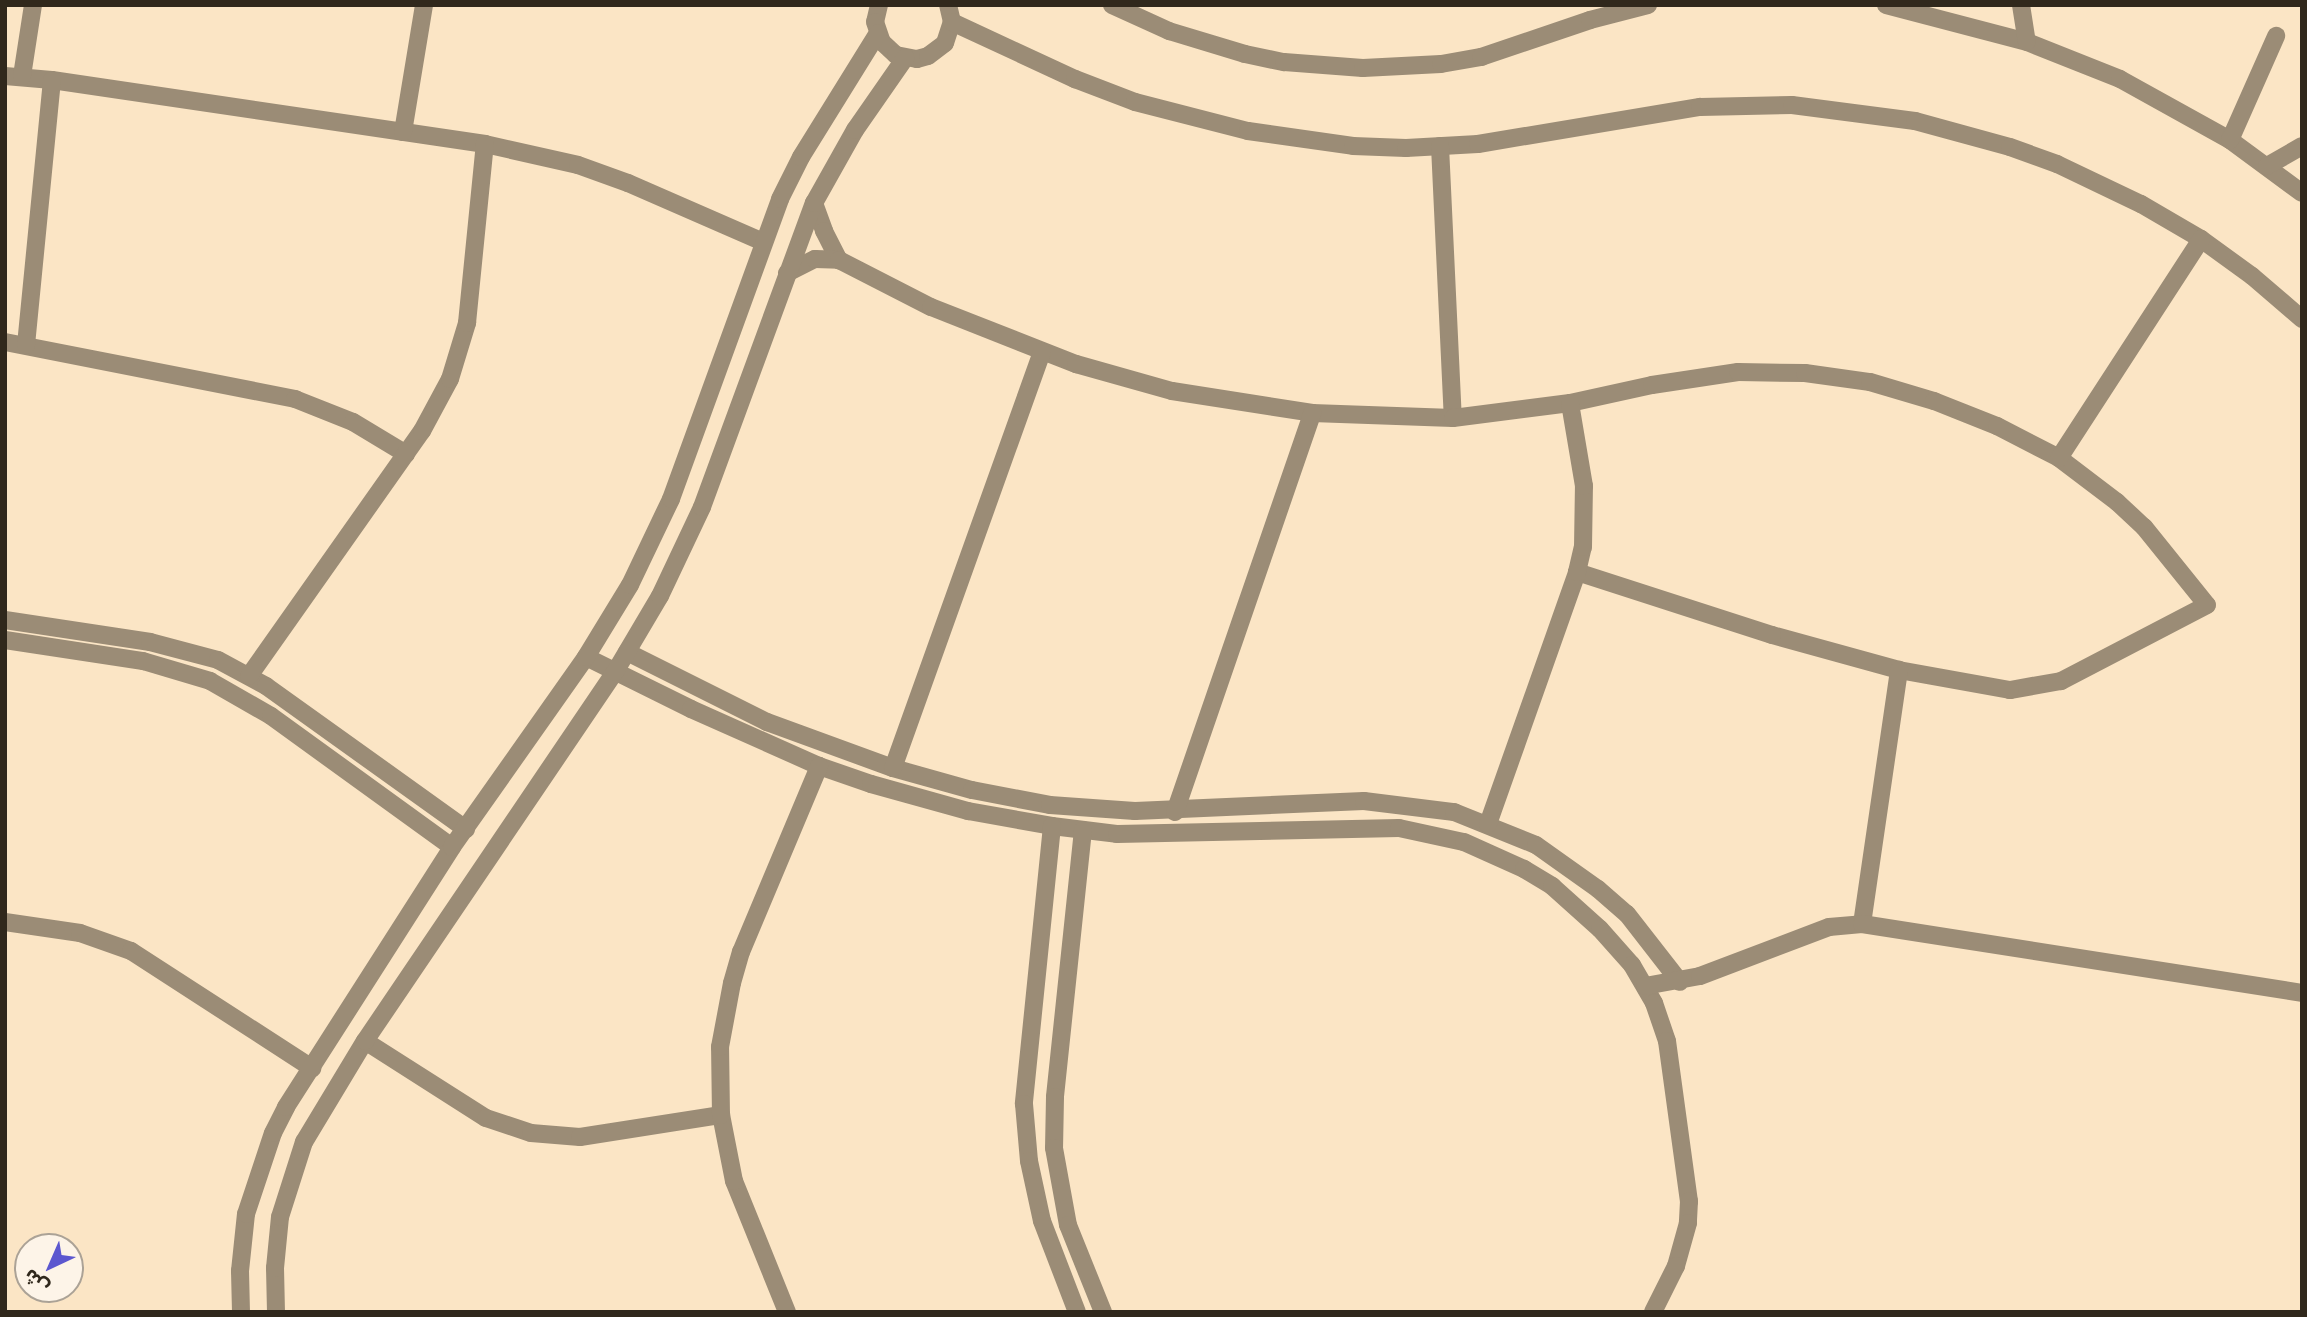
<!DOCTYPE html>
<html>
<head>
<meta charset="utf-8">
<style>
	body { margin:0 }
	#map { position:relative; width:2307px; height:1317px; overflow:hidden; background:#fbe5c5; font-family:Quicksand,"Noto Sans Arabic",sans-serif }
	div>[style] { position:absolute }
	.minor>* { height:18px; margin:-9px; padding:0 9px; transform-origin:9px; border-radius:9px; background:#9b8c76 }
	span { translate:-50% -50%; white-space:nowrap; text-align:center; line-height:1.15; -webkit-text-stroke:6px #fdf4e8; paint-order:stroke }
	.frame { position:absolute; inset:0; border:7px solid #30281c; pointer-events:none }
	.north { position:absolute; left:14px; top:1233px; width:70px; height:70px; box-sizing:border-box; background:#fdf4e8; border:2px solid #aba296; border-radius:50%; rotate:224deg; font-size:19px; font-weight:700; line-height:28px; text-align:center; color:#30281c }
	.north::after { content:''; display:block; margin:auto; width:24px; height:32px; background:#5c57cf; clip-path:polygon(50% 0,100% 100%,50% 72%,0 100%) }
</style>
</head>
<body>
<div id="map">
	<div class="minor">
		<i style="left:879px;top:5px;width:17px;rotate:103deg"></i>
		<i style="left:875px;top:22px;width:21px;rotate:71deg"></i>
		<i style="left:882px;top:42px;width:19px;rotate:43deg"></i>
		<i style="left:896px;top:55px;width:21px;rotate:11deg"></i>
		<i style="left:917px;top:59px;width:11px;rotate:-15deg"></i>
		<i style="left:928px;top:56px;width:21px;rotate:-37deg"></i>
		<i style="left:945px;top:43px;width:22px;rotate:-72deg"></i>
		<i style="left:952px;top:22px;width:17px;rotate:-103deg"></i>
		<i style="left:1112px;top:5px;width:63px;rotate:24.5deg"></i>
		<i style="left:1169px;top:31px;width:79px;rotate:16.8deg"></i>
		<i style="left:1245px;top:54px;width:40px;rotate:12deg"></i>
		<i style="left:1284px;top:62px;width:79px;rotate:4.3deg"></i>
		<i style="left:1363px;top:68px;width:78px;rotate:-2.9deg"></i>
		<i style="left:1441px;top:64px;width:41px;rotate:-9.9deg"></i>
		<i style="left:1481px;top:57px;width:115px;rotate:-18.7deg"></i>
		<i style="left:1590px;top:20px;width:60px;rotate:-14.5deg"></i>
		<i style="left:1886px;top:5px;width:146px;rotate:14.7deg"></i>
		<i style="left:2027px;top:42px;width:100px;rotate:21.7deg"></i>
		<i style="left:2120px;top:79px;width:126px;rotate:29deg"></i>
		<i style="left:2230px;top:140px;width:89px;rotate:36.4deg"></i>
		<i style="left:2021px;top:5px;width:37px;rotate:81deg"></i>
		<i style="left:952px;top:22px;width:136px;rotate:24.9deg"></i>
		<i style="left:1075px;top:79px;width:64px;rotate:21deg"></i>
		<i style="left:1135px;top:102px;width:117px;rotate:14.4deg"></i>
		<i style="left:1248px;top:131px;width:106px;rotate:8.1deg"></i>
		<i style="left:1353px;top:146px;width:53px;rotate:2.2deg"></i>
		<i style="left:1406px;top:148px;width:72px;rotate:-3.2deg"></i>
		<i style="left:1478px;top:144px;width:225px;rotate:-9.5deg"></i>
		<i style="left:1700px;top:107px;width:92px;rotate:-1.2deg"></i>
		<i style="left:1792px;top:105px;width:124px;rotate:7.4deg"></i>
		<i style="left:1915px;top:121px;width:98px;rotate:15.3deg"></i>
		<i style="left:2010px;top:147px;width:50px;rotate:19.9deg"></i>
		<i style="left:2057px;top:164px;width:93px;rotate:25.5deg"></i>
		<i style="left:2141px;top:204px;width:69px;rotate:30.3deg"></i>
		<i style="left:2201px;top:239px;width:63px;rotate:36deg"></i>
		<i style="left:2252px;top:276px;width:66px;rotate:40.7deg"></i>
		<i style="left:5px;top:76px;width:47px;rotate:4.9deg"></i>
		<i style="left:52px;top:80px;width:438px;rotate:8.4deg"></i>
		<i style="left:485px;top:144px;width:95px;rotate:12.7deg"></i>
		<i style="left:578px;top:165px;width:53px;rotate:19.8deg"></i>
		<i style="left:628px;top:183px;width:147px;rotate:23.6deg"></i>
		<i style="left:22px;top:76px;width:72px;rotate:-81.2deg"></i>
		<i style="left:403px;top:132px;width:129px;rotate:-80.6deg"></i>
		<i style="left:2230px;top:140px;width:114px;rotate:-66.1deg"></i>
		<i style="left:1440px;top:146px;width:272px;rotate:87.3deg"></i>
		<i style="left:2267px;top:166px;width:40px;rotate:-29.7deg"></i>
		<i style="left:814px;top:203px;width:30px;rotate:70deg"></i>
		<i style="left:824px;top:231px;width:33px;rotate:63deg"></i>
		<i style="left:787px;top:273px;width:31px;rotate:-27deg"></i>
		<i style="left:815px;top:259px;width:24px;rotate:2deg"></i>
		<i style="left:839px;top:260px;width:103px;rotate:27.1deg"></i>
		<i style="left:931px;top:307px;width:156px;rotate:21.5deg"></i>
		<i style="left:1076px;top:364px;width:100px;rotate:15.7deg"></i>
		<i style="left:1172px;top:391px;width:142px;rotate:8.9deg"></i>
		<i style="left:1312px;top:413px;width:141px;rotate:2deg"></i>
		<i style="left:1453px;top:418px;width:118px;rotate:-7.3deg"></i>
		<i style="left:1570px;top:403px;width:84px;rotate:-12.4deg"></i>
		<i style="left:1652px;top:385px;width:87px;rotate:-8.6deg"></i>
		<i style="left:1738px;top:372px;width:67px;rotate:0.9deg"></i>
		<i style="left:1805px;top:373px;width:66px;rotate:7.9deg"></i>
		<i style="left:1870px;top:382px;width:67px;rotate:16.5deg"></i>
		<i style="left:1934px;top:401px;width:68px;rotate:21.6deg"></i>
		<i style="left:1997px;top:426px;width:70px;rotate:27.3deg"></i>
		<i style="left:2059px;top:458px;width:73px;rotate:37.2deg"></i>
		<i style="left:2117px;top:502px;width:37px;rotate:43deg"></i>
		<i style="left:2144px;top:527px;width:100px;rotate:51.1deg"></i>
		<i style="left:2207px;top:605px;width:165px;rotate:152.5deg"></i>
		<i style="left:2061px;top:681px;width:52px;rotate:170deg"></i>
		<i style="left:2010px;top:690px;width:113px;rotate:-169.8deg"></i>
		<i style="left:1899px;top:670px;width:132px;rotate:-164.6deg"></i>
		<i style="left:1772px;top:635px;width:205px;rotate:-162.1deg"></i>
		<i style="left:5px;top:342px;width:296px;rotate:11.1deg"></i>
		<i style="left:295px;top:399px;width:62px;rotate:21.6deg"></i>
		<i style="left:353px;top:422px;width:62px;rotate:31.1deg"></i>
		<i style="left:26px;top:345px;width:266px;rotate:-84.4deg"></i>
		<i style="left:2059px;top:458px;width:261px;rotate:-57deg"></i>
		<i style="left:5px;top:620px;width:147px;rotate:8.6deg"></i>
		<i style="left:150px;top:642px;width:70px;rotate:14.8deg"></i>
		<i style="left:218px;top:660px;width:55px;rotate:28.4deg"></i>
		<i style="left:266px;top:686px;width:246px;rotate:35.6deg"></i>
		<i style="left:5px;top:640px;width:140px;rotate:8.7deg"></i>
		<i style="left:143px;top:661px;width:70px;rotate:16.6deg"></i>
		<i style="left:210px;top:681px;width:70px;rotate:29.8deg"></i>
		<i style="left:271px;top:716px;width:223px;rotate:35.9deg"></i>
		<i style="left:627px;top:652px;width:157px;rotate:26.6deg"></i>
		<i style="left:767px;top:722px;width:134px;rotate:20.1deg"></i>
		<i style="left:893px;top:768px;width:82px;rotate:15.6deg"></i>
		<i style="left:972px;top:790px;width:79px;rotate:10.9deg"></i>
		<i style="left:1050px;top:805px;width:85px;rotate:4deg"></i>
		<i style="left:1135px;top:811px;width:229px;rotate:-2.5deg"></i>
		<i style="left:1364px;top:801px;width:91px;rotate:7deg"></i>
		<i style="left:1454px;top:812px;width:88px;rotate:21.9deg"></i>
		<i style="left:1536px;top:845px;width:76px;rotate:35.4deg"></i>
		<i style="left:1598px;top:889px;width:38px;rotate:41deg"></i>
		<i style="left:1627px;top:914px;width:86px;rotate:52.1deg"></i>
		<i style="left:586px;top:657px;width:117px;rotate:26.3deg"></i>
		<i style="left:691px;top:709px;width:140px;rotate:24deg"></i>
		<i style="left:819px;top:766px;width:55px;rotate:19.1deg"></i>
		<i style="left:871px;top:784px;width:101px;rotate:15.6deg"></i>
		<i style="left:968px;top:811px;width:85px;rotate:10.1deg"></i>
		<i style="left:1052px;top:826px;width:65px;rotate:7deg"></i>
		<i style="left:1117px;top:834px;width:282px;rotate:-1.2deg"></i>
		<i style="left:1399px;top:828px;width:66px;rotate:12.2deg"></i>
		<i style="left:1464px;top:842px;width:66px;rotate:24.2deg"></i>
		<i style="left:1524px;top:869px;width:33px;rotate:31deg"></i>
		<i style="left:1552px;top:886px;width:64px;rotate:41.9deg"></i>
		<i style="left:1600px;top:929px;width:48px;rotate:48.4deg"></i>
		<i style="left:1632px;top:965px;width:44px;rotate:59.9deg"></i>
		<i style="left:1654px;top:1003px;width:40px;rotate:71.1deg"></i>
		<i style="left:1667px;top:1041px;width:162px;rotate:82.2deg"></i>
		<i style="left:1689px;top:1201px;width:22px;rotate:93deg"></i>
		<i style="left:1688px;top:1223px;width:45px;rotate:105.6deg"></i>
		<i style="left:1676px;top:1266px;width:51px;rotate:116.6deg"></i>
		<i style="left:249px;top:676px;width:300px;rotate:-54.8deg"></i>
		<i style="left:422px;top:431px;width:59px;rotate:-61.7deg"></i>
		<i style="left:450px;top:379px;width:59px;rotate:-73.1deg"></i>
		<i style="left:467px;top:323px;width:180px;rotate:-84.3deg"></i>
		<i style="left:893px;top:768px;width:442px;rotate:-70.3deg"></i>
		<i style="left:1175px;top:812px;width:422px;rotate:-71deg"></i>
		<i style="left:1488px;top:824px;width:267px;rotate:-70.5deg"></i>
		<i style="left:1577px;top:572px;width:26px;rotate:-77deg"></i>
		<i style="left:1583px;top:547px;width:61px;rotate:-89.1deg"></i>
		<i style="left:1584px;top:486px;width:84px;rotate:-99.6deg"></i>
		<i style="left:1052px;top:826px;width:279px;rotate:95.8deg"></i>
		<i style="left:1024px;top:1104px;width:57px;rotate:85deg"></i>
		<i style="left:1029px;top:1161px;width:61px;rotate:77.8deg"></i>
		<i style="left:1042px;top:1221px;width:97px;rotate:69deg"></i>
		<i style="left:1083px;top:830px;width:268px;rotate:96deg"></i>
		<i style="left:1055px;top:1097px;width:51px;rotate:91.1deg"></i>
		<i style="left:1054px;top:1148px;width:78px;rotate:79.7deg"></i>
		<i style="left:1068px;top:1225px;width:94px;rotate:68.1deg"></i>
		<i style="left:5px;top:922px;width:76px;rotate:8.3deg"></i>
		<i style="left:80px;top:933px;width:54px;rotate:19.4deg"></i>
		<i style="left:131px;top:951px;width:216px;rotate:32.9deg"></i>
		<i style="left:1862px;top:924px;width:257px;rotate:-81.7deg"></i>
		<i style="left:1645px;top:986px;width:56px;rotate:-10.3deg"></i>
		<i style="left:1700px;top:976px;width:138px;rotate:-20.8deg"></i>
		<i style="left:1829px;top:927px;width:33px;rotate:-5deg"></i>
		<i style="left:1862px;top:924px;width:445px;rotate:8.9deg"></i>
		<i style="left:365px;top:1041px;width:143px;rotate:32.5deg"></i>
		<i style="left:486px;top:1118px;width:47px;rotate:18.4deg"></i>
		<i style="left:531px;top:1133px;width:49px;rotate:4.7deg"></i>
		<i style="left:580px;top:1137px;width:143px;rotate:-8.9deg"></i>
		<i style="left:241px;top:1312px;width:41px;rotate:-91.4deg"></i>
		<i style="left:240px;top:1271px;width:57px;rotate:-84deg"></i>
		<i style="left:246px;top:1214px;width:85px;rotate:-71.6deg"></i>
		<i style="left:273px;top:1133px;width:29px;rotate:-63deg"></i>
		<i style="left:286px;top:1107px;width:308px;rotate:-57.4deg"></i>
		<i style="left:452px;top:847px;width:232px;rotate:-54.8deg"></i>
		<i style="left:586px;top:657px;width:84px;rotate:-58.6deg"></i>
		<i style="left:630px;top:585px;width:95px;rotate:-64.5deg"></i>
		<i style="left:671px;top:499px;width:319px;rotate:-70deg"></i>
		<i style="left:780px;top:199px;width:47px;rotate:-63.4deg"></i>
		<i style="left:801px;top:157px;width:146px;rotate:-58.2deg"></i>
		<i style="left:276px;top:1312px;width:44px;rotate:-91.3deg"></i>
		<i style="left:275px;top:1268px;width:51px;rotate:-84.4deg"></i>
		<i style="left:280px;top:1217px;width:79px;rotate:-72.3deg"></i>
		<i style="left:304px;top:1142px;width:118px;rotate:-58.9deg"></i>
		<i style="left:365px;top:1041px;width:446px;rotate:-55.9deg"></i>
		<i style="left:615px;top:672px;width:88px;rotate:-59.4deg"></i>
		<i style="left:660px;top:596px;width:98px;rotate:-64.7deg"></i>
		<i style="left:702px;top:507px;width:324px;rotate:-69.8deg"></i>
		<i style="left:814px;top:203px;width:84px;rotate:-60.7deg"></i>
		<i style="left:855px;top:130px;width:88px;rotate:-55.2deg"></i>
		<i style="left:787px;top:1312px;width:141px;rotate:-112deg"></i>
		<i style="left:734px;top:1181px;width:67px;rotate:-101.1deg"></i>
		<i style="left:721px;top:1115px;width:68px;rotate:-90.8deg"></i>
		<i style="left:720px;top:1047px;width:65px;rotate:-79.4deg"></i>
		<i style="left:732px;top:983px;width:32px;rotate:-74deg"></i>
		<i style="left:741px;top:952px;width:202px;rotate:-67.2deg"></i>
	</div>
	<div class="frame"></div>
	<div class="north">ش</div>
</div>
</body>
</html>
